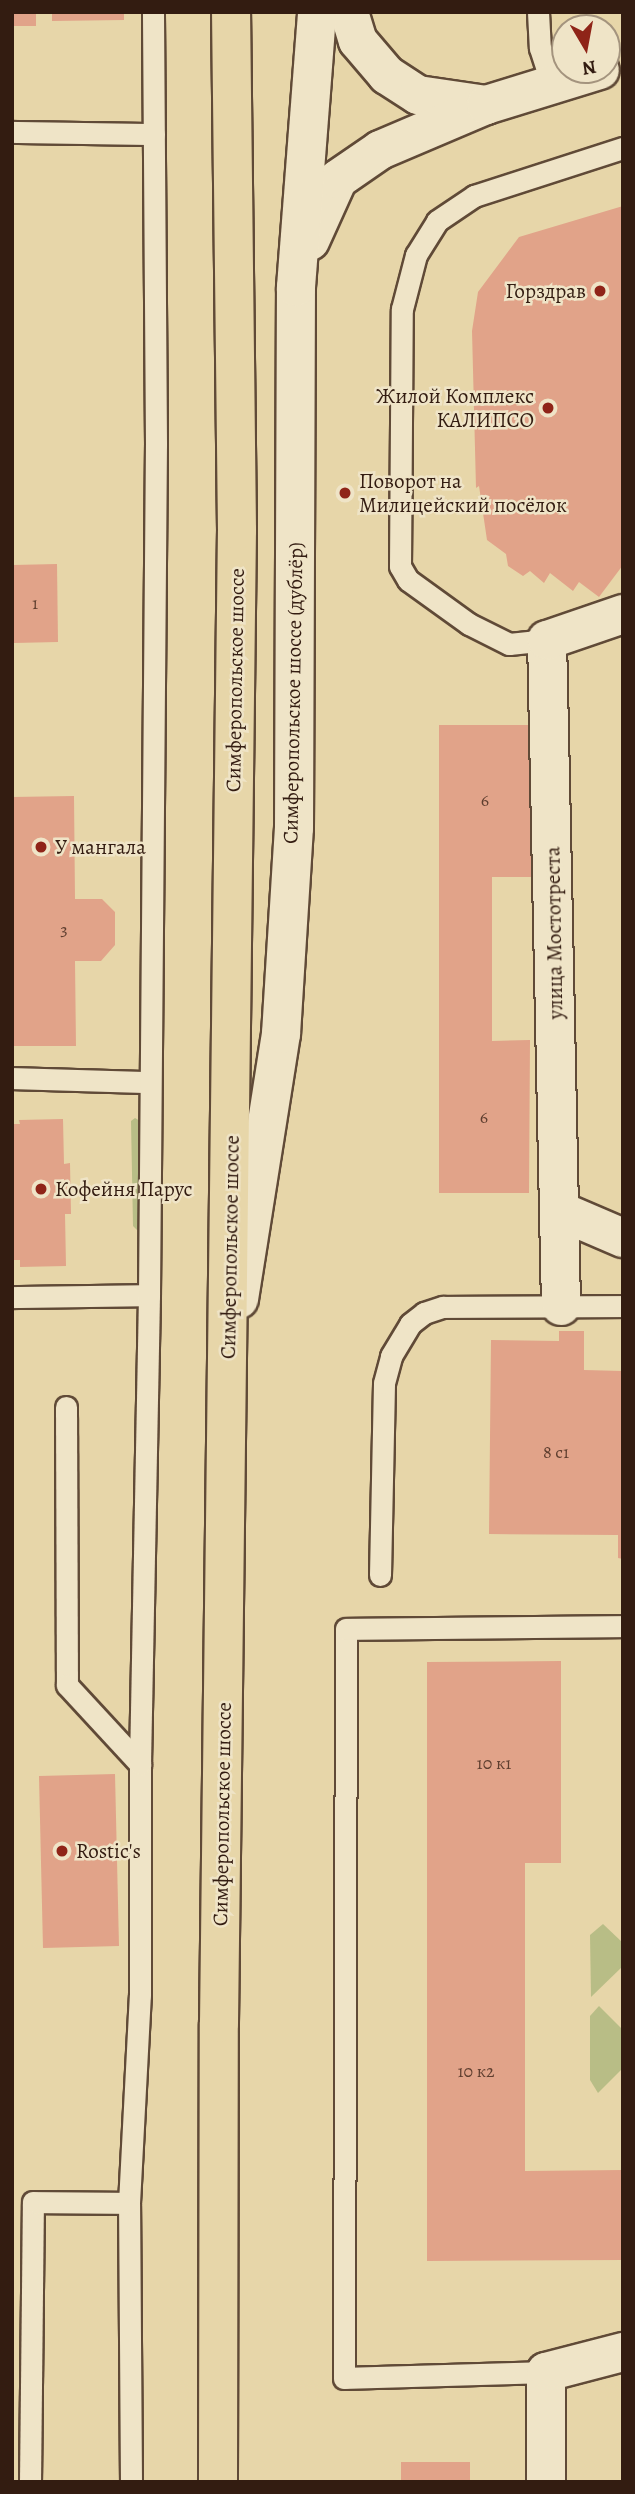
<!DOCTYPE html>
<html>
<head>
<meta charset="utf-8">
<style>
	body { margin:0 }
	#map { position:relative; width:635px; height:2494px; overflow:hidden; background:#e7d6a9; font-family:Alegreya,serif }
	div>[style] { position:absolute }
	.green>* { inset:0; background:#b8bd86 }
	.building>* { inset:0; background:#e1a389 }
	.roads { filter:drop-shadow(2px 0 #604a37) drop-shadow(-2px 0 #604a37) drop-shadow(0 2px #604a37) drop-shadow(0 -2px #604a37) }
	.lane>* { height:21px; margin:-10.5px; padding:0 10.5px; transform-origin:10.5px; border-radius:10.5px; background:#efe4c7 }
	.street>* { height:38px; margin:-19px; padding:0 19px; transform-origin:19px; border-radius:19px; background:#efe4c7 }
	.secondary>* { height:38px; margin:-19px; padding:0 19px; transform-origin:19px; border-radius:19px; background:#efe4c7 }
	.primary>* { height:38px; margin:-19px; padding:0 19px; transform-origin:19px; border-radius:19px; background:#e7d6a9 }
	.dots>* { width:19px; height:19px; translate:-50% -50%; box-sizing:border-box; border:4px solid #efe4c7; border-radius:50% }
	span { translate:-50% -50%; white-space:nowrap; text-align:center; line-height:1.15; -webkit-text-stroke:5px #efe4c7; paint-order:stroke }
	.number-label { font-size:18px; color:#5e3e2f }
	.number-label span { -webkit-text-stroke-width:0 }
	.poi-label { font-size:21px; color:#331c11 }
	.right { translate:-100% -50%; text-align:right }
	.left { translate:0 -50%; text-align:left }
	.street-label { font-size:21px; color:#331c11 }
	.frame { position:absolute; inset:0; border:14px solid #331c11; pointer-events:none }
	.north { position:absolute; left:551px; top:14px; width:70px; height:70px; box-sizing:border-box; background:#efe4c7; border:2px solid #a4947e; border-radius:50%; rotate:170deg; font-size:19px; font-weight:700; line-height:28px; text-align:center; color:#331c11 }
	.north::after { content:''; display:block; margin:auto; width:24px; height:32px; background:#8f2418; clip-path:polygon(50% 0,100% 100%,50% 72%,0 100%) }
</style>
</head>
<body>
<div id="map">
	<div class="green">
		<i style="clip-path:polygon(135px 1118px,140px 1121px,141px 1229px,137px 1230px,133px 1226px,131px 1121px)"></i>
		<i style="clip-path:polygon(603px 1924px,623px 1943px,623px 1966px,591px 1997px,590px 1935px)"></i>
		<i style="clip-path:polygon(599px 2006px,623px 2030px,623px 2068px,598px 2093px,590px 2080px,590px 2016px)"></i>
	</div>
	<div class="building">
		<i style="clip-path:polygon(12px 12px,36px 12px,36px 26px,12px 26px)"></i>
		<i style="clip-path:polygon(52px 12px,124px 12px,124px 20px,52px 21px)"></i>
		<i style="clip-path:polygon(623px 206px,623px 565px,599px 597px,579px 582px,573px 591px,550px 573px,544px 583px,530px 571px,523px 576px,508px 566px,506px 554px,487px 540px,479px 486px,476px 488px,472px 331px,478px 292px,519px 237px)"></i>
		<i style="clip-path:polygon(57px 564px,58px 642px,14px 643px,13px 565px)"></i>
		<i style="clip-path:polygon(439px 725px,531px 725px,531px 877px,492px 877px,492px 1041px,530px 1040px,529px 1193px,439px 1193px)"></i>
		<i style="clip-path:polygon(74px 796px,75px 899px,102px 899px,115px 912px,115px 945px,101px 961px,75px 961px,76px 1046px,12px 1046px,12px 797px)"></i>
		<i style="clip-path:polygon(63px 1119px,64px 1164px,70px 1163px,71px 1214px,65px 1214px,66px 1266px,20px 1267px,20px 1260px,12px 1260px,12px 1124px,20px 1124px,19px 1120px)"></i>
		<i style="clip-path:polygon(559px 1331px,584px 1331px,584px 1370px,623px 1371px,623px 1559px,618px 1558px,618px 1535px,489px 1534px,491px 1340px,559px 1341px)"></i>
		<i style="clip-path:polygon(561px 1661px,561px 1863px,525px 1863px,525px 2171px,623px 2170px,623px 2260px,427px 2261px,427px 1662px)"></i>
		<i style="clip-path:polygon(115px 1774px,119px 1946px,43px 1948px,39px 1776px)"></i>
		<i style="clip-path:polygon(401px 2462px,470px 2462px,470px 2482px,401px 2482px)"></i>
	</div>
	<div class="roads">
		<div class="lane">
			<i style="left:538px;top:12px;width:36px;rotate:87deg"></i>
			<i style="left:540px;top:48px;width:38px;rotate:72deg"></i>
			<i style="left:12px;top:132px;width:142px;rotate:0.8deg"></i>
			<i style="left:547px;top:640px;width:38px;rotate:174deg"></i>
			<i style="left:509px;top:644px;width:45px;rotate:-153.4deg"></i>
			<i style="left:469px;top:624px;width:75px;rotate:-144.2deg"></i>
			<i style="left:408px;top:580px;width:16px;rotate:-120deg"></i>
			<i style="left:400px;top:566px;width:257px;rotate:-89.6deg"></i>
			<i style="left:402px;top:309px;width:56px;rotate:-75.5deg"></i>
			<i style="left:416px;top:255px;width:40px;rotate:-58deg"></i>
			<i style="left:437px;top:221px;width:45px;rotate:-34deg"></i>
			<i style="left:474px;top:196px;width:157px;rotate:-17.9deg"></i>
			<i style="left:12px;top:1078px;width:138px;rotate:1.7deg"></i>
			<i style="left:12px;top:1297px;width:137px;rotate:-0.8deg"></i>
			<i style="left:66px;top:1407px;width:278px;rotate:89.8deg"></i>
			<i style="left:67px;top:1685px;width:108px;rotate:47.3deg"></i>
			<i style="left:380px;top:1575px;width:192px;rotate:-88.8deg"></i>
			<i style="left:384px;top:1383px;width:28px;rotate:-75deg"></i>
			<i style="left:391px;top:1356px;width:37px;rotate:-59deg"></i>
			<i style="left:410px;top:1324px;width:18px;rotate:-38deg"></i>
			<i style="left:424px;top:1313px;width:20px;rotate:-18deg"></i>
			<i style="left:443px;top:1307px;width:180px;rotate:-0.3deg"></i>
			<i style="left:546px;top:2372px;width:202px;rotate:178.3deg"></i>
			<i style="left:344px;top:2378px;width:749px;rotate:-89.85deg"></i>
			<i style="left:346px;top:1629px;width:277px;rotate:-0.6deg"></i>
			<i style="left:30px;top:2482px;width:280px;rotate:-89.4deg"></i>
			<i style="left:33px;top:2202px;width:96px;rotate:0.6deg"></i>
			<i style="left:131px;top:2482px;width:279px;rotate:-90.4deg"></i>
			<i style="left:129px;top:2203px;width:208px;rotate:-87deg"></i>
			<i style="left:140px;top:1995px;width:231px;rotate:-90deg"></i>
			<i style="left:140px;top:1764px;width:469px;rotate:-88.9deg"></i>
			<i style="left:149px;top:1295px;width:851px;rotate:-89.53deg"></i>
			<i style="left:156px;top:444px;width:432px;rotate:-90.4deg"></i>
		</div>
		<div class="street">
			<i style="left:560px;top:1211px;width:69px;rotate:23.2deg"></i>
			<i style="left:561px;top:1306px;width:666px;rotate:-91.2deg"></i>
			<i style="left:547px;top:640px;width:80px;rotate:-18.9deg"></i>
			<i style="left:546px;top:2482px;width:110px;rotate:-90deg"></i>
			<i style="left:546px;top:2372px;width:80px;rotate:-14.6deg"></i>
		</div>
		<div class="secondary">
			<i style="left:349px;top:12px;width:30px;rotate:73deg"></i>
			<i style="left:358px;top:41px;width:45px;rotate:49.5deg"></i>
			<i style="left:387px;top:75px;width:37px;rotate:33deg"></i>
			<i style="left:418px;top:95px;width:69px;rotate:8.4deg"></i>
			<i style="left:310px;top:241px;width:68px;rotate:-65.7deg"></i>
			<i style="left:338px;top:179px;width:51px;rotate:-34.6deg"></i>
			<i style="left:380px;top:150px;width:115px;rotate:-23deg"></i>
			<i style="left:486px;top:105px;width:119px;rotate:-17.1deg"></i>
			<i style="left:239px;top:1299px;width:268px;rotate:-81deg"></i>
			<i style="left:281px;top:1034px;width:206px;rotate:-86.4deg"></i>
			<i style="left:294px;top:828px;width:541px;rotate:-89.79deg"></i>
			<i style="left:296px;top:287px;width:276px;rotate:-85.6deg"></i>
		</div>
		<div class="primary">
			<i style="left:218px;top:2482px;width:459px;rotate:-89.9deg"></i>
			<i style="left:219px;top:2023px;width:1493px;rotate:-89.31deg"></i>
			<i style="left:237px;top:530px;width:518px;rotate:-90.66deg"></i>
		</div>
	</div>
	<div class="dots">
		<i style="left:600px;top:291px;background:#8f2418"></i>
		<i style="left:548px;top:408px;background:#8f2418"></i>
		<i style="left:345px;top:493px;background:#8f2418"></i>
		<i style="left:41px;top:847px;background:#8f2418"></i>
		<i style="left:41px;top:1189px;background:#8f2418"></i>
		<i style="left:62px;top:1851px;background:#8f2418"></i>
	</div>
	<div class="number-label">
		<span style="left:35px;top:603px">1</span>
		<span style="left:485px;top:800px">6</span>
		<span style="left:64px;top:929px">3</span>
		<span style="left:484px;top:1117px">6</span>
		<span style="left:556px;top:1452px">8 с1</span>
		<span style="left:494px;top:1763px">10 к1</span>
		<span style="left:476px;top:2071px">10 к2</span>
	</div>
	<div class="poi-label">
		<span class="right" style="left:586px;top:291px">Горздрав</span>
		<span class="right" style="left:534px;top:408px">Жилой Комплекс<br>КАЛИПСО</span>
		<span class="left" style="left:359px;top:493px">Поворот на<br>Милицейский посёлок</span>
		<span class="left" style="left:55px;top:847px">У мангала</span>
		<span class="left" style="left:55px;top:1189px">Кофейня Парус</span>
		<span class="left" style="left:76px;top:1851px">Rostic's</span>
	</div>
	<div class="street-label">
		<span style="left:235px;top:680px;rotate:-89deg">Симферопольское шоссе</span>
		<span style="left:293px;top:693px;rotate:-89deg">Симферопольское шоссе (дублёр)</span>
		<span style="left:554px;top:933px;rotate:-91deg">улица Мостотреста</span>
		<span style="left:230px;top:1247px;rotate:-89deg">Симферопольское шоссе</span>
		<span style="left:222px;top:1814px;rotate:-89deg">Симферопольское шоссе</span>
	</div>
	<div class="frame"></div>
	<div class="north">N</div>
</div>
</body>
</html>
